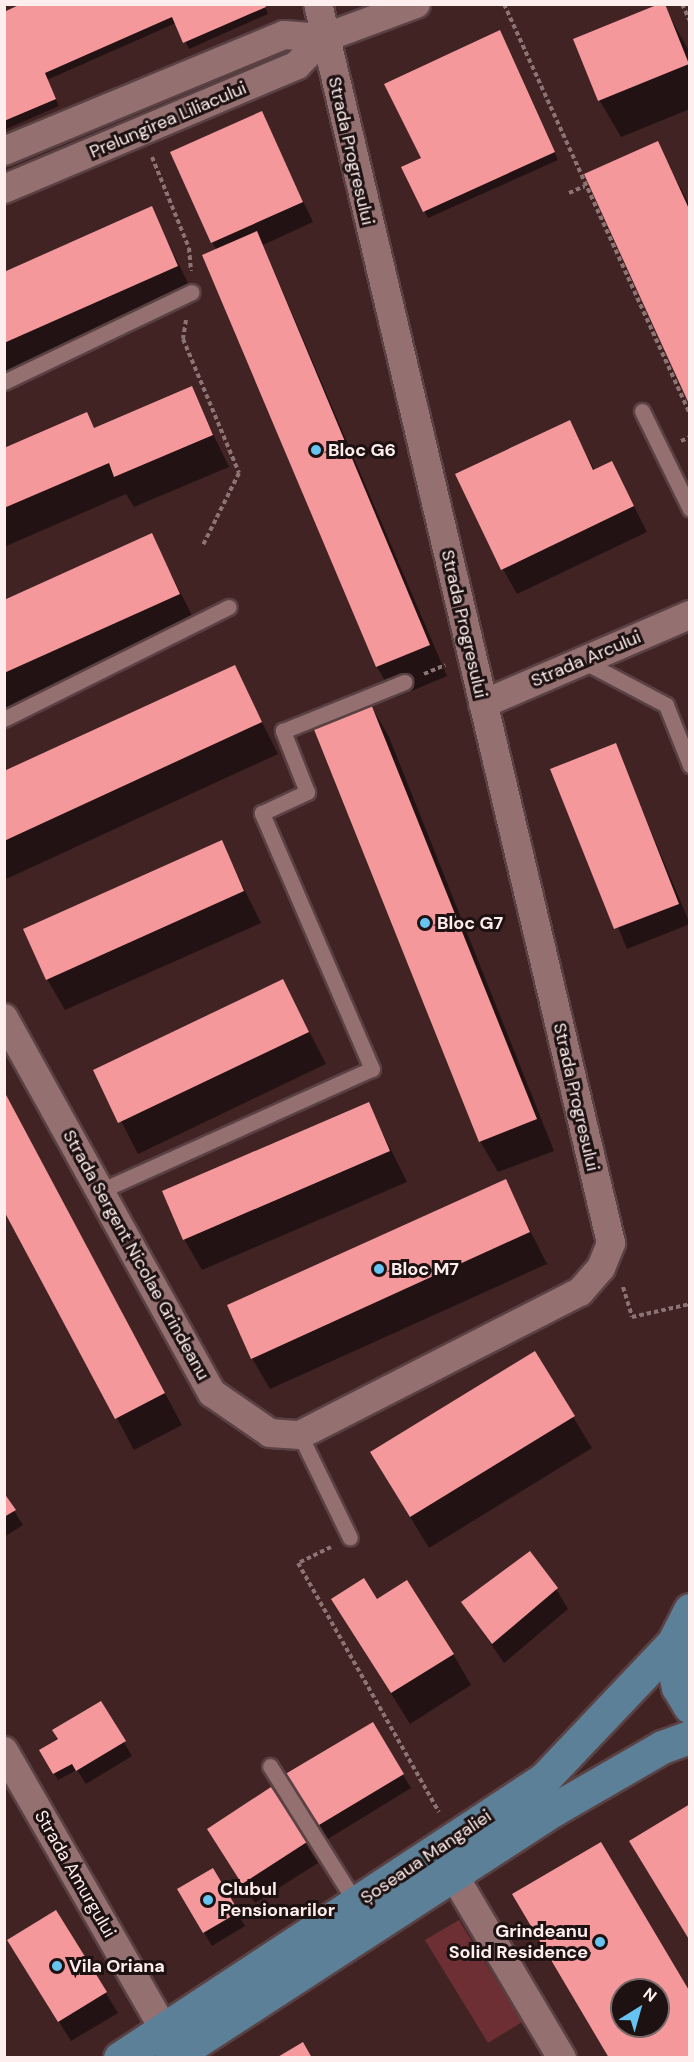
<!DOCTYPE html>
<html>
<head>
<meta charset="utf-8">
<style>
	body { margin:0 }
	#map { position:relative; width:694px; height:2062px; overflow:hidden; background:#412324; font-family:"DM Sans",sans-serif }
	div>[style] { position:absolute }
	.green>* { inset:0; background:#6d2f33 }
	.shadow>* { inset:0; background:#0007 }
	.building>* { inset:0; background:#f4989b }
	.path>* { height:4px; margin-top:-2px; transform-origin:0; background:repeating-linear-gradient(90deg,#8c7475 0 4.5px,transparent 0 7.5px) }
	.roads { filter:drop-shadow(2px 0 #5a4143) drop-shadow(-2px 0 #5a4143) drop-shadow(0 2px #5a4143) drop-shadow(0 -2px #5a4143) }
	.lane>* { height:15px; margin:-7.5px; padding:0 7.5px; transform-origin:7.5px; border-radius:7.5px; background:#947071 }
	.street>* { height:28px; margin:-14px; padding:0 14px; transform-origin:14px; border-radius:14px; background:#947071 }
	.primary>* { height:33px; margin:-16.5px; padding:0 16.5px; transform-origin:16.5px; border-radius:16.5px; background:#5c8097 }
	.dots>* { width:16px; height:16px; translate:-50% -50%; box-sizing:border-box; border:3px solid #1e1111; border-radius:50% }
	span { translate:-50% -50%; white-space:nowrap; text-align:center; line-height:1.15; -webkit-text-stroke:6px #1e1111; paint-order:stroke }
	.street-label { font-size:18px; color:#feeeee }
	.poi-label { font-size:18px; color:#feeeee; font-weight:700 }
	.left { translate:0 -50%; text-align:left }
	.right { translate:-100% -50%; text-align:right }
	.frame { position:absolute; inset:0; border:6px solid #feeeee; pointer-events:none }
	.north { position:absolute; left:610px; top:1978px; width:60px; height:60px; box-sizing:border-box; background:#1e1111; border:2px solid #786969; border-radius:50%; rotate:37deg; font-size:16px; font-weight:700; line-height:24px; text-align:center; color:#feeeee }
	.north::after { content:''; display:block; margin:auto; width:21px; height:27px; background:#67c4f0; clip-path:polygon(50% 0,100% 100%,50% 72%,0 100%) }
</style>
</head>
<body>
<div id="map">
	<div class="green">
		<i style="clip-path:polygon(459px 1920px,522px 2022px,488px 2043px,425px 1940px)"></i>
	</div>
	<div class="shadow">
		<i style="clip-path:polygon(264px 4px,268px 14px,189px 49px,176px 23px,47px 80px,59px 106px,4px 130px,4px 13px)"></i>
		<i style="clip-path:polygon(663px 4px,690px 53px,690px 109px,621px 137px,600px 101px,575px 40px)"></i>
		<i style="clip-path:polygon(503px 39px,558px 160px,428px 218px,403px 168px,423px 159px)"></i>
		<i style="clip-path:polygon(261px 113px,313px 222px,263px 245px,447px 676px,395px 698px,377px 667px,204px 255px,217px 250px,212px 242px)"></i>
		<i style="clip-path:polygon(657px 143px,690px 206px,690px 402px)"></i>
		<i style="clip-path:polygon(151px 208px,195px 297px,4px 382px,4px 274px)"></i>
		<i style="clip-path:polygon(191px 388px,229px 467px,134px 507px,126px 494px,4px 547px,4px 450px,86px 414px,95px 429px)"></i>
		<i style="clip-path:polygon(569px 422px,595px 471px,612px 463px,647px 532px,517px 594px,503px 569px)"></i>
		<i style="clip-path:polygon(151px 535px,197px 625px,4px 712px,4px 601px)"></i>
		<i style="clip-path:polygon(234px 667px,278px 754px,4px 880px,4px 773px)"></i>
		<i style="clip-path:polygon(371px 706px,389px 737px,554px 1151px,498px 1172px,480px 1141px)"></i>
		<i style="clip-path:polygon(615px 745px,690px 924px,627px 949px,552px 769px)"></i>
		<i style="clip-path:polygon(221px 842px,261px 923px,65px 1010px,47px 979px)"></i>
		<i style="clip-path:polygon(283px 981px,326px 1064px,138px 1154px,95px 1070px)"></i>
		<i style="clip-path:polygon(4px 1091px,182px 1425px,134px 1450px,4px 1208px)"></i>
		<i style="clip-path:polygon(368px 1104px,407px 1182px,202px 1270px,184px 1239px)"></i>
		<i style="clip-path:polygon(505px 1181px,547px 1264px,270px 1389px,252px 1358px)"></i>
		<i style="clip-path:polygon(534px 1353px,592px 1448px,429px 1548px,390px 1484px)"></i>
		<i style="clip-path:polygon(4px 1495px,23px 1525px,4px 1537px)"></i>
		<i style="clip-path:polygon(556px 1589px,568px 1609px,504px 1663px,463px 1603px)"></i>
		<i style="clip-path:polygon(333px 1600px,377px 1601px,453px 1654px,471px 1685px,410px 1724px)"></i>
		<i style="clip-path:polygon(101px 1703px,132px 1756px,86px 1784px,77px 1770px,58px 1780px,41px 1751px)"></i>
		<i style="clip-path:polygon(372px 1724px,411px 1788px,323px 1842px,284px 1777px)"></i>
		<i style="clip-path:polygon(271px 1789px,318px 1863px,255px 1903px,220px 1849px)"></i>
		<i style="clip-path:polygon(212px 1870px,245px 1926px,212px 1946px,179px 1890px)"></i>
		<i style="clip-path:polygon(56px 1912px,118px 2013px,71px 2041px,21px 1961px)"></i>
	</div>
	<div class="building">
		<i style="clip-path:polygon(21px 4px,265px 4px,266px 7px,183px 43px,172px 17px,45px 73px,56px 99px,4px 121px,4px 12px)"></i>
		<i style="clip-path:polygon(659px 4px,665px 4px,689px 64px,598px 101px,573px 39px)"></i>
		<i style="clip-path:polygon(500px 30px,555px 152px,423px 212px,401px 167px,421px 158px,384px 84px)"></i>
		<i style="clip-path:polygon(262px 111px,303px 202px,211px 243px,170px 152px)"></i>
		<i style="clip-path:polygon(658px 141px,690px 211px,690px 406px,584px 174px)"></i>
		<i style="clip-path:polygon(152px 206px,178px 266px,4px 343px,4px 272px)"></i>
		<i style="clip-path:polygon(257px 231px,430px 645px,376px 667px,202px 255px)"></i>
		<i style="clip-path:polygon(192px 386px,213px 435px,114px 477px,109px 463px,4px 508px,4px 448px,87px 412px,94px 428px)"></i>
		<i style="clip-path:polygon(570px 420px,593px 470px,612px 461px,634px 506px,501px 570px,455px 474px)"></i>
		<i style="clip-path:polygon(152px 533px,180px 594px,4px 673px,4px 600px)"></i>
		<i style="clip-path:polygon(235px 665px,262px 722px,4px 841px,4px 771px)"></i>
		<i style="clip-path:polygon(371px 704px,537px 1119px,479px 1142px,313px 727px)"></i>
		<i style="clip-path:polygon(616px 743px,679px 904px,614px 929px,550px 769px)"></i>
		<i style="clip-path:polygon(222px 840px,244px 891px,46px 980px,23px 929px)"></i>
		<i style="clip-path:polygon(283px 979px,309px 1032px,118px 1123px,93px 1070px)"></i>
		<i style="clip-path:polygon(4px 1091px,165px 1393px,115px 1419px,4px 1211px)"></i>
		<i style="clip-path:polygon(369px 1102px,390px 1151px,183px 1240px,162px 1191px)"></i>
		<i style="clip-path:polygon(506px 1179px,530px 1232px,251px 1359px,227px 1305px)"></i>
		<i style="clip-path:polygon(535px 1351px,575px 1416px,410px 1517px,370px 1452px)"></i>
		<i style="clip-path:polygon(4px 1493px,16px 1510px,4px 1517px)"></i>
		<i style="clip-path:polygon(530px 1551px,558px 1588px,492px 1644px,461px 1602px)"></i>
		<i style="clip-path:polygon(364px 1578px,377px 1599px,407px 1580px,454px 1654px,391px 1693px,331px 1599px)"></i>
		<i style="clip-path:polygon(101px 1701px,126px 1741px,76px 1771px,72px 1764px,53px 1774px,39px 1750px,58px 1739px,52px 1730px)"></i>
		<i style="clip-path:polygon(373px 1722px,404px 1774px,314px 1828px,282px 1776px)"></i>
		<i style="clip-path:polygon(271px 1787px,307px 1842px,242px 1884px,207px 1829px)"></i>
		<i style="clip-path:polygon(690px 1804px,690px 1941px,629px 1841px)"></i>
		<i style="clip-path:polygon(evenodd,601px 1842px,690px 1992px,690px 2058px,609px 2058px,512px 1894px,601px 1842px,622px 1990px,658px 1990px,658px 2026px,622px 2026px,622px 1990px)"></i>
		<i style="clip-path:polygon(213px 1868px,239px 1912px,203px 1933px,177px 1889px)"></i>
		<i style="clip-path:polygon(56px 1910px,107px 1992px,58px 2022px,7px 1940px)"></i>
		<i style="clip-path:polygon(303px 2042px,312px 2058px,276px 2058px)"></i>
	</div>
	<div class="path">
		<i style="left:504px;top:4px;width:450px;rotate:65.6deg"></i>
		<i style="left:682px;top:4px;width:19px;rotate:65deg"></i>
		<i style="left:152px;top:157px;width:98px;rotate:67.9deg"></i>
		<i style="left:189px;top:248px;width:23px;rotate:85deg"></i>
		<i style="left:569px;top:193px;width:17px;rotate:-24deg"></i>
		<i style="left:186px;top:320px;width:19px;rotate:99deg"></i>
		<i style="left:183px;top:339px;width:145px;rotate:67.3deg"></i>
		<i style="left:239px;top:473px;width:80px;rotate:116.6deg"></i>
		<i style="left:681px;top:441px;width:10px;rotate:-24deg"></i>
		<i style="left:424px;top:674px;width:23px;rotate:-23deg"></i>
		<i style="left:623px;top:1287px;width:31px;rotate:73deg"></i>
		<i style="left:632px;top:1317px;width:59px;rotate:-12.6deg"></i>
		<i style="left:331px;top:1547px;width:37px;rotate:154deg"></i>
		<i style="left:298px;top:1563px;width:286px;rotate:60.5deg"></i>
	</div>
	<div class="roads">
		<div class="lane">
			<i style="left:4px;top:382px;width:208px;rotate:-25.6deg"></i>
			<i style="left:642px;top:411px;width:109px;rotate:63.9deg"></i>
			<i style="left:583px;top:661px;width:94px;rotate:27.9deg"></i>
			<i style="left:666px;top:705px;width:65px;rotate:68.2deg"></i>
			<i style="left:4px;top:719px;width:251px;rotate:-26.5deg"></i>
			<i style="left:100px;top:1191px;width:298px;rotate:-24.2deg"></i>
			<i style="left:372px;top:1069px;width:279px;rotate:-113.3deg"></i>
			<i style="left:262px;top:813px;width:50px;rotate:-25deg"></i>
			<i style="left:307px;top:792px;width:66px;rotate:-111.5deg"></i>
			<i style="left:283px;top:731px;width:131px;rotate:-22deg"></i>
			<i style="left:300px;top:1435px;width:114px;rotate:64.1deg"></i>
			<i style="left:270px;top:1766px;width:162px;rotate:57.9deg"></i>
		</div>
		<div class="street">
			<i style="left:4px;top:151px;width:303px;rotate:-22.5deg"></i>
			<i style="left:284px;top:35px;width:40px;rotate:4.3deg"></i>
			<i style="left:324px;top:38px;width:98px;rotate:-20.3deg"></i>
			<i style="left:4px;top:189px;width:318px;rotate:-22.9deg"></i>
			<i style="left:297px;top:65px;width:38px;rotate:-45deg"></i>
			<i style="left:483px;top:704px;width:225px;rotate:-23.3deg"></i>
			<i style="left:4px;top:1018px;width:429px;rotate:61deg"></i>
			<i style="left:212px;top:1393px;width:70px;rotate:34.6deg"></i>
			<i style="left:270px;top:1433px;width:30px;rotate:4deg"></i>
			<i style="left:300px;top:1435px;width:314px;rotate:-27.1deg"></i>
			<i style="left:580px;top:1292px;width:32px;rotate:-49deg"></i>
			<i style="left:601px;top:1268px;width:27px;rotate:-68deg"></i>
			<i style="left:611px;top:1243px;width:1273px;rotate:-103.3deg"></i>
			<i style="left:4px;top:1751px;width:321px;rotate:60.1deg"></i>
			<i style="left:453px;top:1874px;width:214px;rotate:59.4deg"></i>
		</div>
		<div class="primary">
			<i style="left:690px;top:1610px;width:36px;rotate:117deg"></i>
			<i style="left:674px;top:1642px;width:22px;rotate:93deg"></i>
			<i style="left:673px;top:1664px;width:24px;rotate:78deg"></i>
			<i style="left:678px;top:1687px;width:23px;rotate:59deg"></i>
			<i style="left:120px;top:2058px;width:508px;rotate:-33.35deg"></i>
			<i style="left:544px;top:1779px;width:189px;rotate:-46.5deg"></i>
			<i style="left:171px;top:2058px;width:455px;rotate:-33deg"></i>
			<i style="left:553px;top:1810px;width:126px;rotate:-30deg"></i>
			<i style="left:662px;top:1747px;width:30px;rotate:-20deg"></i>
		</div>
	</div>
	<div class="dots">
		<i style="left:316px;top:450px;background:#67c4f0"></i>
		<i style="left:425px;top:923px;background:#67c4f0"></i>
		<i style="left:379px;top:1269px;background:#67c4f0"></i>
		<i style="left:208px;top:1900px;background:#67c4f0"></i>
		<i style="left:600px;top:1942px;background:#67c4f0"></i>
		<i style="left:57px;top:1966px;background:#67c4f0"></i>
	</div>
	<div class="street-label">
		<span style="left:168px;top:120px;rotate:-23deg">Prelungirea Liliacului</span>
		<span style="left:351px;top:151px;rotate:77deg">Strada Progresului</span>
		<span style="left:464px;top:624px;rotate:77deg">Strada Progresului</span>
		<span style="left:586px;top:659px;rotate:-23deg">Strada Arcului</span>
		<span style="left:576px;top:1097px;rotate:77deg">Strada Progresului</span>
		<span style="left:136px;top:1255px;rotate:61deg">Strada Sergent Nicolae Grindeanu</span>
		<span style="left:426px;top:1857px;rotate:-34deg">Șoseaua Mangaliei</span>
		<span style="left:75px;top:1874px;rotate:60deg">Strada Amurgului</span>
	</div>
	<div class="poi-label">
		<span class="left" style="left:328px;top:450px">Bloc G6</span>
		<span class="left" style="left:437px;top:923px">Bloc G7</span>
		<span class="left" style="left:391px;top:1269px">Bloc M7</span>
		<span class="left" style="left:220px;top:1900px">Clubul<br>Pensionarilor</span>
		<span class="right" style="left:588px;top:1942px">Grindeanu<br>Solid Residence</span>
		<span class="left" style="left:69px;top:1966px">Vila Oriana</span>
	</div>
	<div class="frame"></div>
	<div class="north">N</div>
</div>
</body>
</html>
